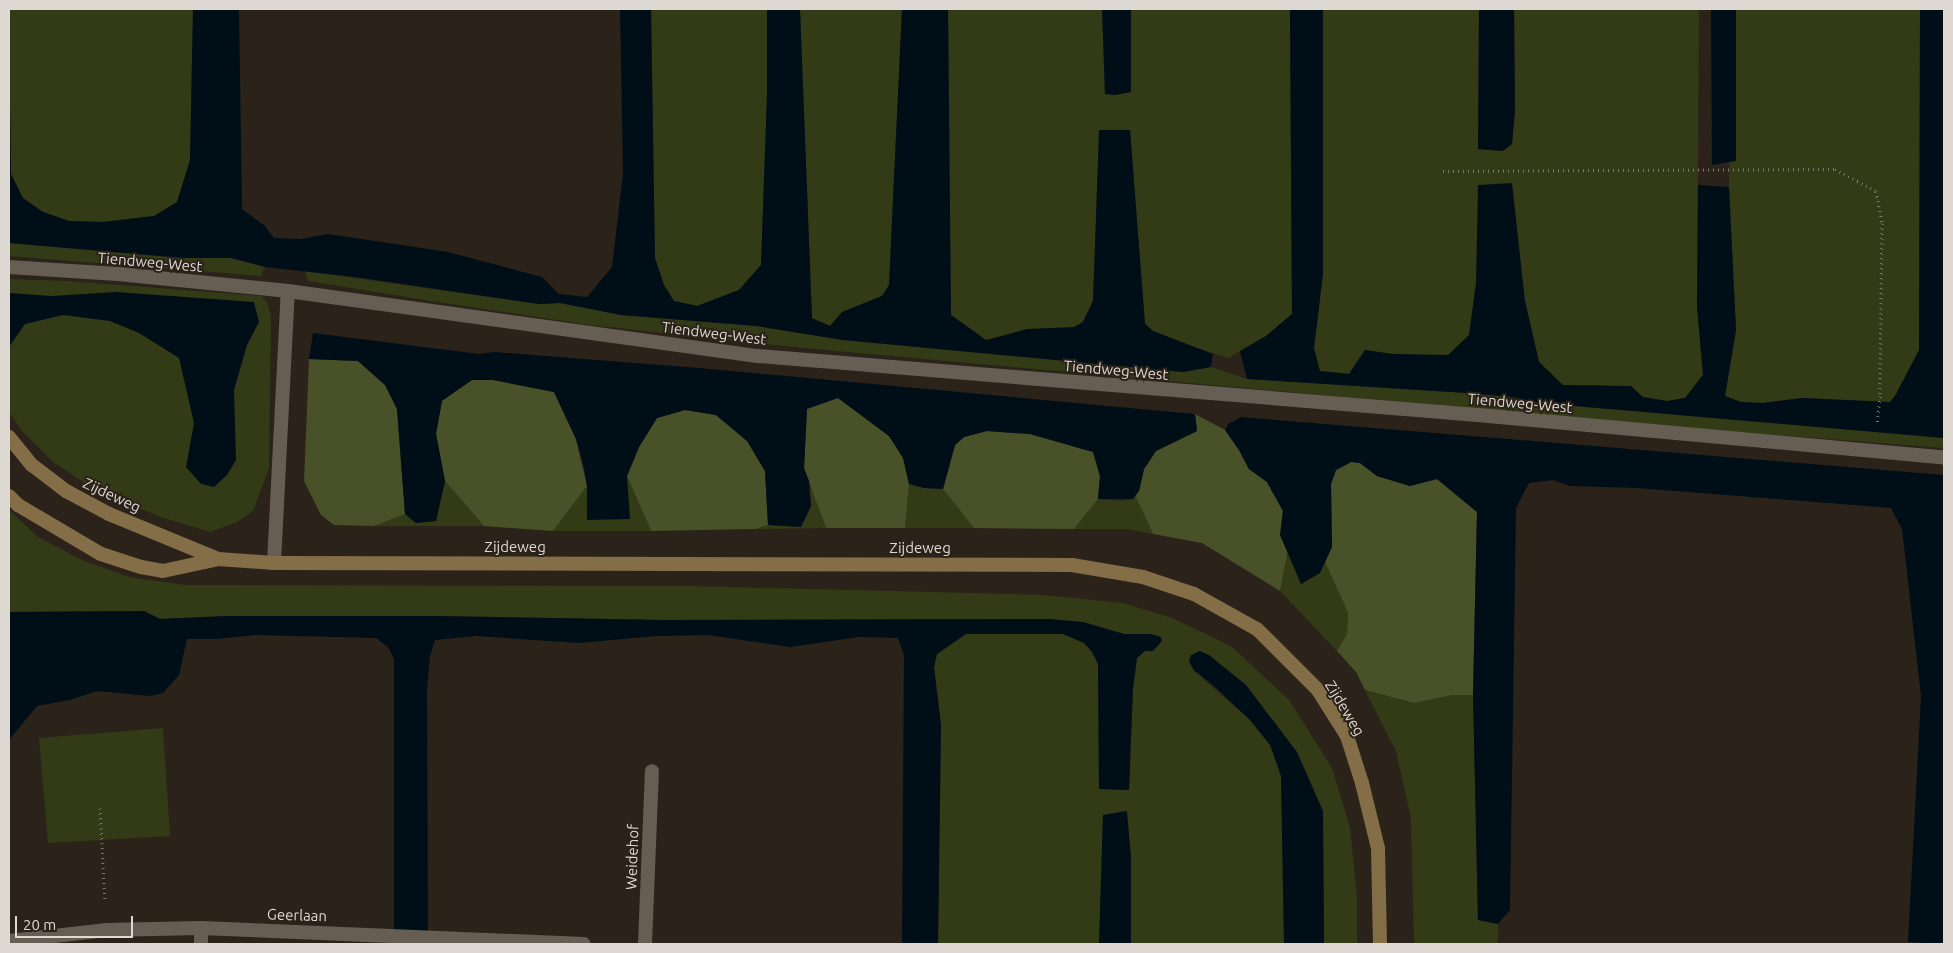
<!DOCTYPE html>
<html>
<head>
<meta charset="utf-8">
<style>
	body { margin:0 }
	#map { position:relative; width:1953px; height:953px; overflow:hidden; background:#2b231a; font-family:Ubuntu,sans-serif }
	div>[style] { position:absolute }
	.green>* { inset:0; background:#333b16 }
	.forest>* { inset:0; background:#495129 }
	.water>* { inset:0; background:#000e18 }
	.path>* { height:3px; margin-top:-1.5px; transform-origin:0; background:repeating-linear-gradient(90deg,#7e776f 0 1px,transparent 0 5px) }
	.minor>* { height:14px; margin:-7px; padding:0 7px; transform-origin:7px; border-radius:7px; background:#675e53 }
	.secondary>* { height:14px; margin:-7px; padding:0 7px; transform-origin:7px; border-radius:7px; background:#846e47 }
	span { translate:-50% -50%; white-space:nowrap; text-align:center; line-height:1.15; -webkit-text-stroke:4px #2b231a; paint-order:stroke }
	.street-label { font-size:15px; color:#dfd9d3 }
	.frame { position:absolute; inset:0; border:10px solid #dfd9d3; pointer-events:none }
	.scale { position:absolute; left:15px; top:916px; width:118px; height:22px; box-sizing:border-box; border:2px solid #dfd9d3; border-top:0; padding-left:6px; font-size:15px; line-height:18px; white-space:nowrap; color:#dfd9d3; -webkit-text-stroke:4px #2b231a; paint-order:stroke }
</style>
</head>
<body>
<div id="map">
	<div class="green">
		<i style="clip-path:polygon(9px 9px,193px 9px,190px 160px,177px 202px,154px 216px,103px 222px,69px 221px,43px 212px,22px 198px,11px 174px)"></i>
		<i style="clip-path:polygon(651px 9px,767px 9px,767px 95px,761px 265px,739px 290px,697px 306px,674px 301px,664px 286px,655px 258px)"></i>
		<i style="clip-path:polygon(800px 9px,902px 9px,889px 285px,882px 296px,842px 312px,830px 326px,812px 319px)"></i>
		<i style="clip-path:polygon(948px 9px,1102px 9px,1105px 93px,1115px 95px,1131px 92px,1131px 9px,1290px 9px,1292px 314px,1266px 336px,1228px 358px,1188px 345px,1153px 331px,1145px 324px,1130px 130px,1100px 130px,1093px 301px,1083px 322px,1074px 327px,986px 340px,951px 315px)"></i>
		<i style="clip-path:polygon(1323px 9px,1479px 9px,1478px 149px,1503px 151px,1512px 144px,1515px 110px,1514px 9px,1699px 9px,1697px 307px,1703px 375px,1685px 398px,1667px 401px,1643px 397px,1604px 385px,1563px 386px,1539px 362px,1525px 301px,1476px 283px,1469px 335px,1448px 356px,1393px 354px,1365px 350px,1349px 374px,1320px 371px,1314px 348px,1323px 274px)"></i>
		<i style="clip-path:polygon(1730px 9px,1920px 9px,1919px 350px,1895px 396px,1890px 402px,1802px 398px,1763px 403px,1741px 402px,1725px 396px,1736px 330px,1729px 187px)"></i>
		<i style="clip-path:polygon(9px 243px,183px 258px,231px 258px,265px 267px,261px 276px,9px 256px)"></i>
		<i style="clip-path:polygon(305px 271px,539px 304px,560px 303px,621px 315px,756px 326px,843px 340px,1183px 372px,1211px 367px,1247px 379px,1467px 393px,1511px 397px,1540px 403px,1944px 438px,1944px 448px,1687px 428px,804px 348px,590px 325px,425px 300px,308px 281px)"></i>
		<i style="clip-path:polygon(9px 279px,67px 281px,262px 296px,268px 304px,271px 316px,269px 468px,253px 511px,237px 522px,210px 532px,161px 517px,97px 491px,53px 462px,22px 431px,9px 412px)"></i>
		<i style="clip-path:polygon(627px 476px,651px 531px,553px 531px,587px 486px,587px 520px)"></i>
		<i style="clip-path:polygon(445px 481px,484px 526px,374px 526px,405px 514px,416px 523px,436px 521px)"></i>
		<i style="clip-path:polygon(809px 481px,826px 528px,756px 529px,768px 525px,801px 527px,811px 506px)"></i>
		<i style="clip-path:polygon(909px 484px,924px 488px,943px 489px,974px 528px,905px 528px)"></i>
		<i style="clip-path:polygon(1135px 495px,1153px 534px,1128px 529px,1074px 529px,1098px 499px,1121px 501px,1133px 499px)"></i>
		<i style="clip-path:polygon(9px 510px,38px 537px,82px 560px,129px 577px,185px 585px,689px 586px,1043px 595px,1123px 603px,1172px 618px,1231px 646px,1289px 700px,1332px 768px,1350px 828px,1357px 897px,1357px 944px,1324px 944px,1323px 811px,1200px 651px,1191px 656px,1189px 661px,1193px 670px,1250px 720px,1271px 745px,1281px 776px,1284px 944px,1131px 944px,1131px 858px,1126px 811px,1103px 815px,1099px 944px,938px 944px,941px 725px,934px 667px,937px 654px,966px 634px,1063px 634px,1084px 643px,1092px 652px,1098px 663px,1099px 789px,1129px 790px,1133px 688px,1137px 658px,1145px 651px,1151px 634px,1124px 634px,1083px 622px,1049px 619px,664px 620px,434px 616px,226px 616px,160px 619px,144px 611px,9px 612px)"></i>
		<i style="clip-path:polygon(1288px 550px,1301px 584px,1320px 573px,1325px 562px,1348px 613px,1347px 634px,1337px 651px,1280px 591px)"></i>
		<i style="clip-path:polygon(1365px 690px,1414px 703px,1453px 695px,1473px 695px,1478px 920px,1498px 924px,1498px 944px,1414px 944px,1411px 818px,1396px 751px)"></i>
		<i style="clip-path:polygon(163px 728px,170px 836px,48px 843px,39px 738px)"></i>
	</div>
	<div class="forest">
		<i style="clip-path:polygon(309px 359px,358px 361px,385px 385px,397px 409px,405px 514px,374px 526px,334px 525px,321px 515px,304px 481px)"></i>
		<i style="clip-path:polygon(472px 380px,493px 380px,554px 392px,576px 439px,587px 486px,553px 531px,484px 526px,445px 481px,436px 434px,442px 400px)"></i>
		<i style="clip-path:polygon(838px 398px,889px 436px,903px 457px,909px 484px,905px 528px,826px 528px,804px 468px,807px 408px)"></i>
		<i style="clip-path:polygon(685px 410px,716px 415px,747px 441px,765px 471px,768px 525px,756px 529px,651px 531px,627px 476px,639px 447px,657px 418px)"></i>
		<i style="clip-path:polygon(1195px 414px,1225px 430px,1239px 450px,1249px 469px,1267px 482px,1283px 511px,1280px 535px,1288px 550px,1280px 591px,1202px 543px,1153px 534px,1135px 495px,1139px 491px,1144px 469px,1156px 451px,1197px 431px)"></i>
		<i style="clip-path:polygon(987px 431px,1030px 434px,1093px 452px,1100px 476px,1098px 499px,1074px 529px,974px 528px,943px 489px,955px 445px,964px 437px)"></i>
		<i style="clip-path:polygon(1351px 462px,1360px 463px,1377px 476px,1410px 486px,1437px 479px,1477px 512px,1473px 695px,1453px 695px,1414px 703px,1365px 690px,1356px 672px,1337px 651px,1347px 634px,1348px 613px,1325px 562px,1332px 547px,1331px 484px,1336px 470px)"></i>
	</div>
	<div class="water">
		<i style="clip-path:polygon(193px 9px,239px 9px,242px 209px,265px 226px,274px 238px,301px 239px,328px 234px,448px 252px,542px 277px,559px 294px,587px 297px,612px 267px,623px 174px,620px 9px,651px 9px,655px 258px,664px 285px,674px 301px,697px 306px,739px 290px,761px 265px,767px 95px,767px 9px,800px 9px,812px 318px,830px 326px,842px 312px,882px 296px,889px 285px,902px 9px,948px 9px,951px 315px,986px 340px,1027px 329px,1074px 327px,1083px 322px,1093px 301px,1099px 130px,1130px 130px,1145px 324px,1153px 331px,1213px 354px,1211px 367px,1183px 372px,843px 340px,756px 326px,621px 315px,560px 303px,539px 304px,355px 277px,265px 267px,231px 258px,183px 258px,9px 243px,9px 37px,11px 174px,23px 198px,43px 212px,69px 221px,103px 222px,154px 216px,177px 202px,190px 160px)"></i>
		<i style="clip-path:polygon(1102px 9px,1131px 9px,1131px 92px,1115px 95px,1105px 94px)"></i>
		<i style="clip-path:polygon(1290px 9px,1323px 9px,1323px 274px,1314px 348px,1320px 371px,1349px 374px,1365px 350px,1393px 354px,1448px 355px,1469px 335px,1476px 283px,1478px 185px,1512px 183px,1525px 301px,1539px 362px,1563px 385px,1631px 386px,1643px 397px,1667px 401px,1685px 398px,1703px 375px,1697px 307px,1698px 185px,1729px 187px,1736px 330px,1725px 396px,1741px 402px,1763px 403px,1802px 398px,1890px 402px,1895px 396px,1919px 350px,1920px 9px,1944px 9px,1944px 438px,1540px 403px,1511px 397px,1467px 393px,1247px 379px,1240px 351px,1266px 336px,1292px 314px)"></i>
		<i style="clip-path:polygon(1479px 9px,1514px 9px,1515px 110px,1512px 144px,1503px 151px,1478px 149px)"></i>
		<i style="clip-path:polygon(1711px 9px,1736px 9px,1736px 161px,1712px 165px)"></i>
		<i style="clip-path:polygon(116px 292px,254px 302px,259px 322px,247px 345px,234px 390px,236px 460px,227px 475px,214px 487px,201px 484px,186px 467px,194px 423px,179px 358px,139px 333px,110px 321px,63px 315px,25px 324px,9px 347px,9px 293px,52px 296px)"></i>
		<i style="clip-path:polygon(313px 333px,479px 354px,494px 352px,699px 368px,1195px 414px,1197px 431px,1156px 451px,1144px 469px,1139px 491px,1133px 499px,1098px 499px,1100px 476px,1093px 452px,1030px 434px,987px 431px,964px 437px,955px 445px,943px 489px,924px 488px,909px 484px,903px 458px,889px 436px,838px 398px,807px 409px,804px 468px,809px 481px,811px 506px,801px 527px,768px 525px,765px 471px,747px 441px,716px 415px,685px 410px,657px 418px,639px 447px,627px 476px,630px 519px,587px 520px,587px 486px,584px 468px,576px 439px,554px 392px,493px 380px,472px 380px,442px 401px,436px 434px,445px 481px,436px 521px,416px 523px,405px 514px,397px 409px,385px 385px,358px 361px,309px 359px)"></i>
		<i style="clip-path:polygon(1241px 417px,1944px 475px,1944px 944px,1908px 942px,1921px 696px,1902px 529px,1891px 508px,1637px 488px,1570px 486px,1553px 480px,1529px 483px,1516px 508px,1510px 910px,1498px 924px,1478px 920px,1473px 695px,1477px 512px,1437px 479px,1410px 486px,1377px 476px,1360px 463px,1351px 462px,1336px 470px,1331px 484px,1332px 547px,1320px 573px,1301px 584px,1280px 535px,1283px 511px,1267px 482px,1249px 469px,1239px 450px,1225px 430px,1228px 424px)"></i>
		<i style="clip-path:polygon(144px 611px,160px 619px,226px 616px,434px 616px,664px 620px,1049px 619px,1083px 622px,1124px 634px,1151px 634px,1161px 637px,1162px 641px,1153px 651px,1145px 651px,1137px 658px,1133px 688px,1129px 790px,1099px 789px,1098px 664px,1092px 652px,1084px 643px,1063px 634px,966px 634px,937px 654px,934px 667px,941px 725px,938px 944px,902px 944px,904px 655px,898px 638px,859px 637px,790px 647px,708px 635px,656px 636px,579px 643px,476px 636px,435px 640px,430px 656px,427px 689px,428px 944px,394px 944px,394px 659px,388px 647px,376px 638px,256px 635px,216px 639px,187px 639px,179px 675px,163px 693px,150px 696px,97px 691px,70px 700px,37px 706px,9px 740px,9px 612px)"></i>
		<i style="clip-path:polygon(1200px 651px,1209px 655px,1246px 685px,1297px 752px,1323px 811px,1324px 944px,1284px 944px,1281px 776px,1270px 745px,1250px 720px,1214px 686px,1194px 670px,1189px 661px,1191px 655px)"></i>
		<i style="clip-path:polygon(1127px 811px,1131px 858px,1131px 944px,1099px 944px,1103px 815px)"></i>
	</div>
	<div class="path">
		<i style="left:1443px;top:171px;width:392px;rotate:-0.3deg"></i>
		<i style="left:1835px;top:169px;width:47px;rotate:28.2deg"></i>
		<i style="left:1876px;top:191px;width:33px;rotate:79deg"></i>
		<i style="left:1882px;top:223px;width:173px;rotate:90.7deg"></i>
		<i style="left:1880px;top:396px;width:28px;rotate:96deg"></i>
		<i style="left:100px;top:808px;width:94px;rotate:87deg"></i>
	</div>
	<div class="minor">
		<i style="left:9px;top:267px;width:109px;rotate:3.7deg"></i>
		<i style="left:118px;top:274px;width:171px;rotate:5.7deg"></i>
		<i style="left:288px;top:291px;width:474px;rotate:7.9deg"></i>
		<i style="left:758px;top:356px;width:722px;rotate:4.68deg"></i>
		<i style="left:1478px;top:415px;width:468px;rotate:5.2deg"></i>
		<i style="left:274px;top:563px;width:272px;rotate:-87.1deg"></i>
		<i style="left:201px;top:928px;width:16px;rotate:90deg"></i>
		<i style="left:9px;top:941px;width:99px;rotate:-6.4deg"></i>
		<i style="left:107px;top:930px;width:94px;rotate:-1.2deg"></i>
		<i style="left:201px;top:928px;width:383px;rotate:2.4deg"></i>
		<i style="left:645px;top:944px;width:173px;rotate:-87.7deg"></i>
	</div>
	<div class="secondary">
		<i style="left:9px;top:437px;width:36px;rotate:51deg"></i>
		<i style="left:32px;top:465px;width:43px;rotate:37.4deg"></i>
		<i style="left:66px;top:491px;width:49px;rotate:28.1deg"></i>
		<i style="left:109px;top:514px;width:118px;rotate:22.4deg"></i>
		<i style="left:9px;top:496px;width:13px;rotate:45deg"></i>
		<i style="left:18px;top:505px;width:96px;rotate:30.6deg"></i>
		<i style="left:101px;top:554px;width:42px;rotate:18deg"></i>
		<i style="left:141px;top:567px;width:22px;rotate:10deg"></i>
		<i style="left:163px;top:571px;width:56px;rotate:-12.3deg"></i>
		<i style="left:218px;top:559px;width:56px;rotate:4.1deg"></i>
		<i style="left:274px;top:563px;width:798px;rotate:0.14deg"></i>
		<i style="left:1072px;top:565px;width:72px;rotate:9.6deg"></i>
		<i style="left:1143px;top:577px;width:54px;rotate:18.4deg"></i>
		<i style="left:1194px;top:594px;width:72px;rotate:29.1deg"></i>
		<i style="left:1257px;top:629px;width:86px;rotate:45deg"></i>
		<i style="left:1318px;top:690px;width:54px;rotate:57.8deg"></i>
		<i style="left:1347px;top:736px;width:49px;rotate:72.3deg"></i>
		<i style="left:1362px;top:783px;width:67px;rotate:76.2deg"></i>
		<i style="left:1378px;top:848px;width:96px;rotate:88.8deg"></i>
	</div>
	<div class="street-label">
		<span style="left:150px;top:262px;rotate:5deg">Tiendweg-West</span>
		<span style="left:714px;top:333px;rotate:7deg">Tiendweg-West</span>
		<span style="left:1116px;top:370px;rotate:5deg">Tiendweg-West</span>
		<span style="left:1520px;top:403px;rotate:5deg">Tiendweg-West</span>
		<span style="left:112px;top:495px;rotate:25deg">Zijdeweg</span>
		<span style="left:515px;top:547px">Zijdeweg</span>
		<span style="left:920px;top:548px">Zijdeweg</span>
		<span style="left:1345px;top:708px;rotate:59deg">Zijdeweg</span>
		<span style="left:632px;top:857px;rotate:-88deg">Weidehof</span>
		<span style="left:297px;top:915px;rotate:2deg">Geerlaan</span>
	</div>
	<div class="frame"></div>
	<div class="scale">20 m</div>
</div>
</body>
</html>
